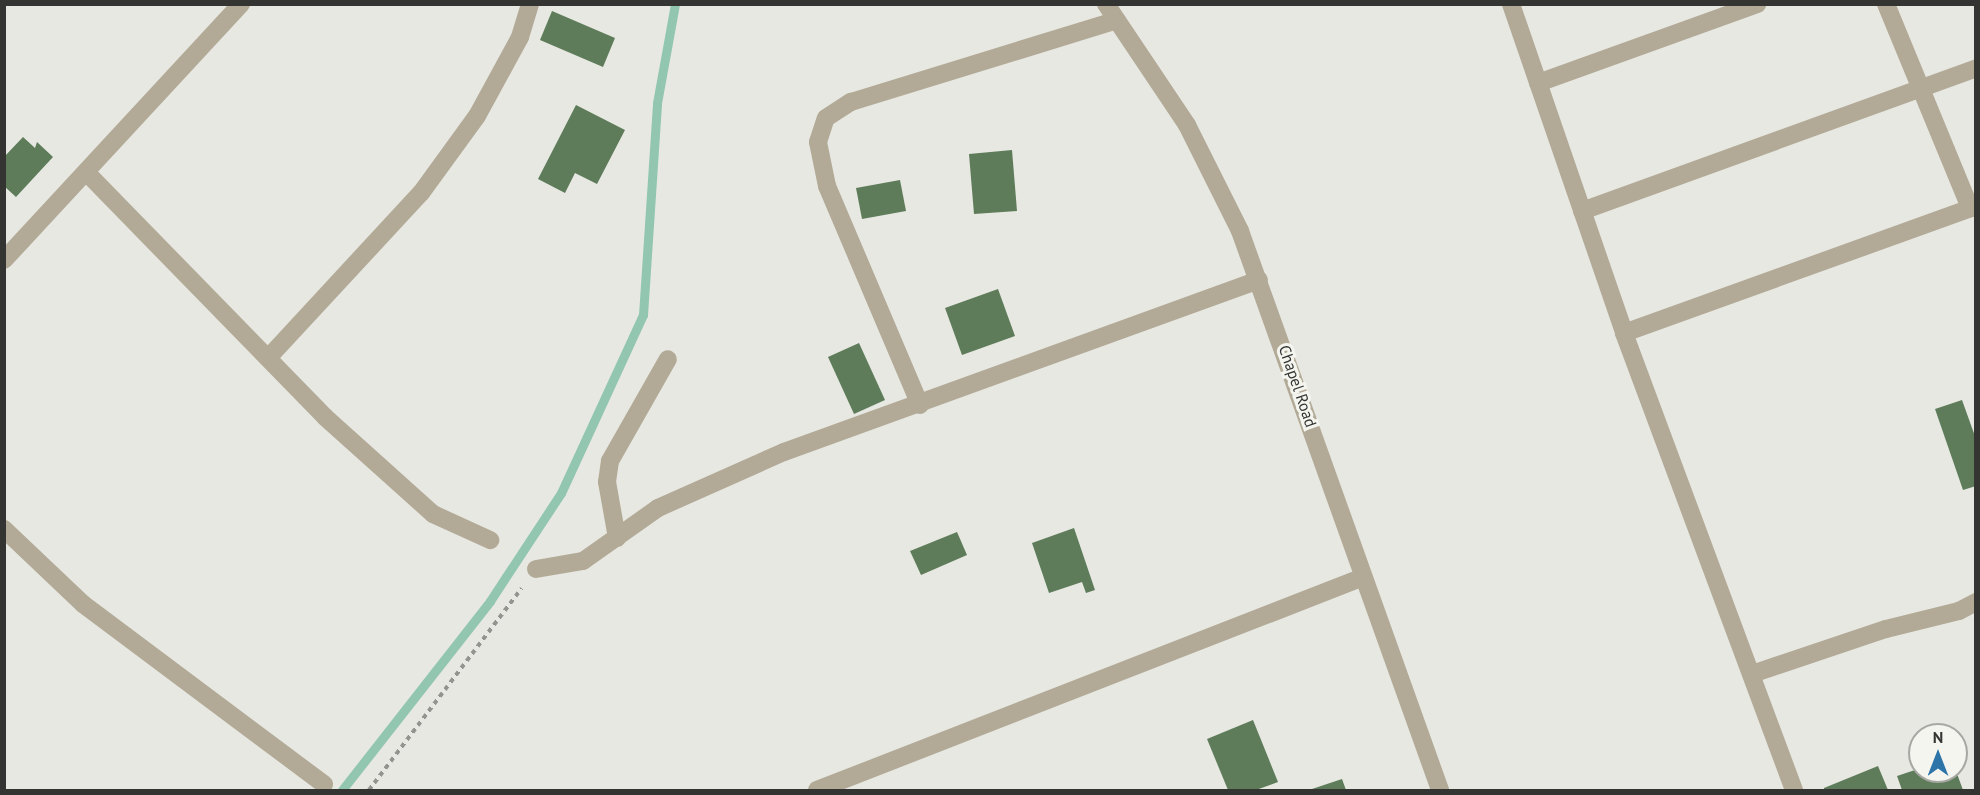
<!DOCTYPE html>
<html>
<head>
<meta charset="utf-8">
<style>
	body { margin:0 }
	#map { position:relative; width:1980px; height:795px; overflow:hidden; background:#e7e8e2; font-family:"PT Sans",sans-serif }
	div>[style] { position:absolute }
	.stream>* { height:9px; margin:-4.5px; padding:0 4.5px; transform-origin:4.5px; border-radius:4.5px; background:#92c6b0 }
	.building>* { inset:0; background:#5e7c5a }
	.path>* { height:4px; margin-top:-2px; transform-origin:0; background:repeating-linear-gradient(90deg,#93948f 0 4.5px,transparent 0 9px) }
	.minor>* { height:18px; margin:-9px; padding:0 9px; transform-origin:9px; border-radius:9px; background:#b2aa97 }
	span { translate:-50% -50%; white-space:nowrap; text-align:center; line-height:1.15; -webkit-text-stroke:6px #f4f5ef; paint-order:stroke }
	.street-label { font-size:16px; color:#343533 }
	.frame { position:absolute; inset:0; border:6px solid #343533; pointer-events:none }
	.north { position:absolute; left:1908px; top:723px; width:60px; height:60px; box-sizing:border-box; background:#f4f5ef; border:2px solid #a7a8a4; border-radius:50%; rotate:0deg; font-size:16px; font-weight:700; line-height:24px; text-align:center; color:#343533 }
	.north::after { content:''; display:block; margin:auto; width:21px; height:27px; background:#2d74a8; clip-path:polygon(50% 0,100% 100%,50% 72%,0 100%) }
</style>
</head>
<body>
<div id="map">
	<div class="stream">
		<i style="left:342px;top:790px;width:240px;rotate:-51.9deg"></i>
		<i style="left:490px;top:601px;width:129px;rotate:-56.7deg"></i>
		<i style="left:561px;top:493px;width:196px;rotate:-65.3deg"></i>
		<i style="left:643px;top:315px;width:212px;rotate:-86.2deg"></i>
		<i style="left:657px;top:103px;width:101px;rotate:-79.7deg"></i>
	</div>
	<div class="building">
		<i style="clip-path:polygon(552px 11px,615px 38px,603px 67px,540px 40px)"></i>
		<i style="clip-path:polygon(576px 105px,625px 130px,597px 184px,575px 173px,565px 193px,538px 179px)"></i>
		<i style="clip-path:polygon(23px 137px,35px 148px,37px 142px,53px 157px,16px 197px,4px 186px,4px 157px)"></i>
		<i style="clip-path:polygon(1012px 150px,1017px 211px,974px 214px,969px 154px)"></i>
		<i style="clip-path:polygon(900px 180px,906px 211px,862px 219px,856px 188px)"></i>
		<i style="clip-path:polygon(998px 289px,1015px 336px,962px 355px,945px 308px)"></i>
		<i style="clip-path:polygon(859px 343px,885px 400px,854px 414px,828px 357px)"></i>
		<i style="clip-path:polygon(1962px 400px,1976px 439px,1976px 486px,1963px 490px,1935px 409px)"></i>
		<i style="clip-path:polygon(1074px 528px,1095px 590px,1086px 593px,1082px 582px,1049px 593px,1032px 543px)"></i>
		<i style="clip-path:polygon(957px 532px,967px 555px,921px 575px,910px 551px)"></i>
		<i style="clip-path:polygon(1253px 720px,1278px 782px,1256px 790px,1228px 790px,1207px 739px)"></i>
		<i style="clip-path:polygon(1920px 758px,1920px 771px,1956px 771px,1963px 790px,1902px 790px,1897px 776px,1915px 770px,1912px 760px)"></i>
		<i style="clip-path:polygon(1878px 766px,1888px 790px,1824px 790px,1824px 788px)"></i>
		<i style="clip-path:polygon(1342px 779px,1346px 790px,1309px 790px)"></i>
	</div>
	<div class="path">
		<i style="left:369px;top:790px;width:253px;rotate:-52.9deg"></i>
	</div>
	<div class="minor">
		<i style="left:1106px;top:4px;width:146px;rotate:56.2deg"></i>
		<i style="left:1187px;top:125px;width:119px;rotate:63.4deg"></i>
		<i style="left:1240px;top:231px;width:594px;rotate:70.31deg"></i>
		<i style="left:1511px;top:4px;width:348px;rotate:71deg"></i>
		<i style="left:1624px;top:333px;width:488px;rotate:69.6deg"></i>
		<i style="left:1886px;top:4px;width:221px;rotate:67.6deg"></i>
		<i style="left:1538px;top:83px;width:233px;rotate:-19.8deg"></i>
		<i style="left:87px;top:173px;width:341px;rotate:45.7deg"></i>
		<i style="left:325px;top:417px;width:145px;rotate:41.9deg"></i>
		<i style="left:433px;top:514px;width:63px;rotate:24.5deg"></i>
		<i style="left:1582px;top:211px;width:419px;rotate:-19.9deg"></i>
		<i style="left:4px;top:260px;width:349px;rotate:-47.2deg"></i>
		<i style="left:1624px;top:333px;width:374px;rotate:-19.8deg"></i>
		<i style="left:268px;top:358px;width:225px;rotate:-47.2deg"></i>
		<i style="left:421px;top:193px;width:95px;rotate:-54deg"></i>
		<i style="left:477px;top:116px;width:90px;rotate:-61.4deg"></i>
		<i style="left:520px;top:37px;width:34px;rotate:-73deg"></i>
		<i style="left:920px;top:405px;width:238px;rotate:-113deg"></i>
		<i style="left:827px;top:186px;width:45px;rotate:-101.6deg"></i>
		<i style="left:818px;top:142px;width:25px;rotate:-72deg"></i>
		<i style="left:826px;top:118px;width:30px;rotate:-33deg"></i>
		<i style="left:851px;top:102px;width:278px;rotate:-17.1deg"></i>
		<i style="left:4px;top:529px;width:109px;rotate:43.5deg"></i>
		<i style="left:83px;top:604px;width:301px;rotate:36.8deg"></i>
		<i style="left:617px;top:538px;width:57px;rotate:-100.1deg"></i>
		<i style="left:607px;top:482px;width:21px;rotate:-82deg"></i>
		<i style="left:610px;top:461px;width:117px;rotate:-60.4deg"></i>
		<i style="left:536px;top:569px;width:48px;rotate:-9.7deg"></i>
		<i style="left:583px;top:561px;width:92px;rotate:-35.2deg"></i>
		<i style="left:658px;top:508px;width:138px;rotate:-24deg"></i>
		<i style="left:784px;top:452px;width:505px;rotate:-19.91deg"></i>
		<i style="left:1752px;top:674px;width:141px;rotate:-18.6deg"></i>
		<i style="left:1886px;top:629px;width:75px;rotate:-13.9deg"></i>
		<i style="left:1959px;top:611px;width:19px;rotate:-28deg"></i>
		<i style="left:817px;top:790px;width:584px;rotate:-21.29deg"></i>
	</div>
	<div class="street-label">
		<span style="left:1298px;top:386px;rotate:71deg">Chapel Road</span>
	</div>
	<div class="frame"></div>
	<div class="north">N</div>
</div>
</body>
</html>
